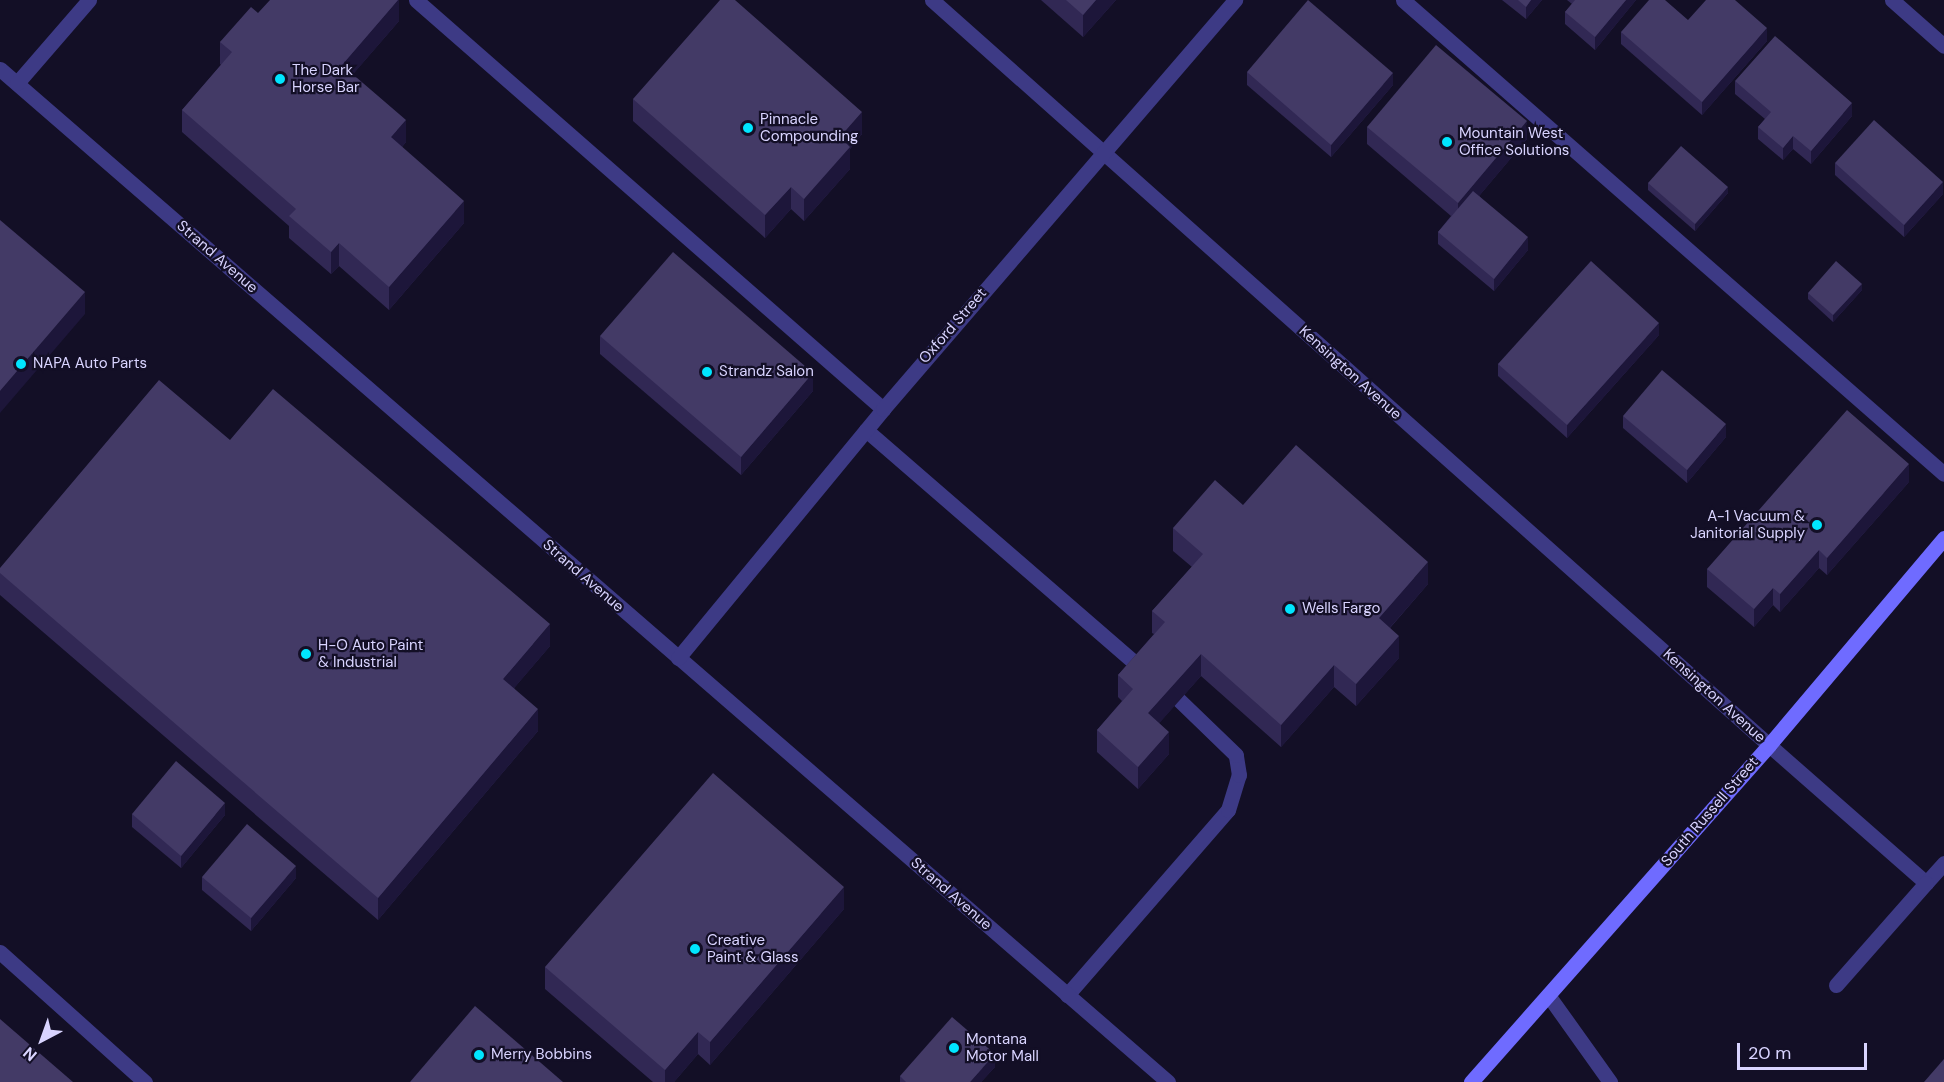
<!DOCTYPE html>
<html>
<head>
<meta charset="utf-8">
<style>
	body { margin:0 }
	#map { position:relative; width:1944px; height:1082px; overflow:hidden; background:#130f26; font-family:"DM Sans",sans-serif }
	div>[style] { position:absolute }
	.lane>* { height:15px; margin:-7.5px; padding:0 7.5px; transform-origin:7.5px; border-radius:7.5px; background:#3d3a85 }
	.street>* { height:15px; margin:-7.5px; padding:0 7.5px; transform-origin:7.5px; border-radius:7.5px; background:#3d3a85 }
	.secondary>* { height:15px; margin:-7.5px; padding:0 7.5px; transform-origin:7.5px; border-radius:7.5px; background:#6f6bff }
	.wall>* { inset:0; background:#312854 }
	.shaded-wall>* { inset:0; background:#1d163a }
	.building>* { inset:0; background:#433a66 }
	.dots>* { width:16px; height:16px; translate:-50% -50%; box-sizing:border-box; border:3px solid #130f26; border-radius:50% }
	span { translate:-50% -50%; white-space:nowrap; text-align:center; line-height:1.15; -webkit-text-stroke:4.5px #130f26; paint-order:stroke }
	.poi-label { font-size:15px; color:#d9d4ff }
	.left { translate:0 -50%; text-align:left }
	.right { translate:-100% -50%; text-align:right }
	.street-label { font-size:15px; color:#d9d4ff }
	.north { position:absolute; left:12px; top:1010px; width:60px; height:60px; -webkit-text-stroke:4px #130f26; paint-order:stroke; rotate:221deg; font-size:16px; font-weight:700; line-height:24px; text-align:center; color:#d9d4ff }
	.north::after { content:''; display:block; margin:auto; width:21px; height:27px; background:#d9d4ff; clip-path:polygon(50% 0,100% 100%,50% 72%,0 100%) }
	.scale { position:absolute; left:1737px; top:1043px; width:130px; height:27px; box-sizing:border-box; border:3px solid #d9d4ff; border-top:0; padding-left:8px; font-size:18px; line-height:21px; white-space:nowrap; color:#d9d4ff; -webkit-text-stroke:4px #130f26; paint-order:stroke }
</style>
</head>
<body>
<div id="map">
	<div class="lane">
		<i style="left:416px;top:0;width:621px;rotate:41.21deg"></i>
		<i style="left:1403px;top:0;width:719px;rotate:41.22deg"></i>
		<i style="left:866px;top:430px;width:365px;rotate:40.9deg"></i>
		<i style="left:1769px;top:745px;width:209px;rotate:41.3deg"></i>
		<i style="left:1926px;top:883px;width:27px;rotate:-48deg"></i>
		<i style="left:1836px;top:985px;width:136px;rotate:-48.6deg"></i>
		<i style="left:1067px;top:995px;width:245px;rotate:-49deg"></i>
		<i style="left:1228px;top:810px;width:37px;rotate:-73deg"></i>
		<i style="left:1239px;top:775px;width:20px;rotate:-99deg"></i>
		<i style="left:1236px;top:755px;width:79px;rotate:-136deg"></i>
		<i style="left:1548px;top:995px;width:107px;rotate:54.5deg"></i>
	</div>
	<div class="street">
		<i style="left:932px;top:0;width:1121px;rotate:41.67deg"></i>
		<i style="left:1892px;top:0;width:69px;rotate:41.5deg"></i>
		<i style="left:0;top:69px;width:1546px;rotate:40.93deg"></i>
		<i style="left:17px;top:83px;width:110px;rotate:-49.1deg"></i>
		<i style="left:678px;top:658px;width:323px;rotate:-50.5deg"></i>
		<i style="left:883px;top:409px;width:540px;rotate:-49.28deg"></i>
		<i style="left:0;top:952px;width:195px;rotate:41.9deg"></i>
	</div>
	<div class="secondary">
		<i style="left:1471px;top:1082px;width:450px;rotate:-48.5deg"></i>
		<i style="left:1769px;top:745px;width:271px;rotate:-49.8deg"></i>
	</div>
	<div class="wall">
		<i style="clip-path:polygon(399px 0,399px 21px,353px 74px,406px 142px,402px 147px,464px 223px,389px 310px,339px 266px,331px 274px,289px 238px,289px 226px,182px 132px,182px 110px,221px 65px,220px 64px,220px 42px,258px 13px)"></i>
		<i style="clip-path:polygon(1041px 0,1116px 0,1083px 37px)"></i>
		<i style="clip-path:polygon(1502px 0,1542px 0,1526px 19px)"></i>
		<i style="clip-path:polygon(1567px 0,1636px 0,1595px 50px,1565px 24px,1565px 12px,1572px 4px)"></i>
		<i style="clip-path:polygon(1688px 20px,1767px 41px,1702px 115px,1621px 44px,1621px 32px)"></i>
		<i style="clip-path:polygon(1247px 72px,1393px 85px,1331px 157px,1247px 85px)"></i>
		<i style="clip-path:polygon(1735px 81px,1852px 116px,1811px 164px,1793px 149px,1783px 160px,1758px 139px,1758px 127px,1765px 119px,1735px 94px)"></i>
		<i style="clip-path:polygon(633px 99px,862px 134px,850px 149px,850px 169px,804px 221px,791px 209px,765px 238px,633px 121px)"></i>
		<i style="clip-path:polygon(1367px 127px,1527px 139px,1479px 196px,1528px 250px,1494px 291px,1438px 244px,1438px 232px,1451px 216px,1367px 144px)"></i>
		<i style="clip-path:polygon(1835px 163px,1943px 194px,1904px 237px,1835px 175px)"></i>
		<i style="clip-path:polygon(1648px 183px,1728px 193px,1695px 231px,1648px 190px)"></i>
		<i style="clip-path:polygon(1862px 290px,1833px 322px,1808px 299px,1808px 293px)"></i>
		<i style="clip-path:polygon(1659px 335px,1567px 438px,1498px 376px,1498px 364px)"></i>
		<i style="clip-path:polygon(600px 336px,813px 391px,741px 475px,600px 354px)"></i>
		<i style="clip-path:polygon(1623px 416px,1726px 437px,1687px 483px,1623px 428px)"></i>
		<i style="clip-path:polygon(1909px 482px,1827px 575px,1819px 568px,1780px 612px,1773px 605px,1754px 627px,1707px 587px,1707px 569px)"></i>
		<i style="clip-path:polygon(1243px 505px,1428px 584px,1390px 628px,1399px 658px,1356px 706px,1334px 687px,1281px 747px,1201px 676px,1159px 723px,1169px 754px,1138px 789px,1097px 752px,1097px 730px,1122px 701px,1118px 697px,1118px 675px,1154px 634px,1152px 633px,1152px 611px,1192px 567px,1173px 551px,1173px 528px)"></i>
		<i style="clip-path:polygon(0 568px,550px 646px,514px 688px,538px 731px,378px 920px,0 595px)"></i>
		<i style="clip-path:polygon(132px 814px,225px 815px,181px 868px,132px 827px)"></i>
		<i style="clip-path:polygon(202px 877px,296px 878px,251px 931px,202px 890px)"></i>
		<i style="clip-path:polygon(844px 909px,710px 1065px,698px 1054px,674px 1082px,653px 1082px,545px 989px,545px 967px)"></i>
		<i style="clip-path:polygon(995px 1067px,981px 1082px,900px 1082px,900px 1076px)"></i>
	</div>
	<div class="shaded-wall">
		<i style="clip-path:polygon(398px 0,399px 0,399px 21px,342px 87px,342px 65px)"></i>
		<i style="clip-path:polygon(1096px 0,1116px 0,1083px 37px,1083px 15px)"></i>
		<i style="clip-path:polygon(1531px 0,1542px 0,1526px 19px,1526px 7px)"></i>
		<i style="clip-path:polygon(1626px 0,1636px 0,1595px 50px,1595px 37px)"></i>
		<i style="clip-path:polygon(1767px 28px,1767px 41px,1702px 115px,1702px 102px)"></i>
		<i style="clip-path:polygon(1393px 73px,1393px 85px,1331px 157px,1331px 145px)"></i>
		<i style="clip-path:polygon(1852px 103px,1852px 116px,1811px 164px,1811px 151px)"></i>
		<i style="clip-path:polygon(862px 112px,862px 134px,850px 149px,850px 169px,804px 221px,804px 199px,840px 137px)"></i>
		<i style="clip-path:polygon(406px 120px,406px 142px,391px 160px,391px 137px)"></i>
		<i style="clip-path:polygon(1527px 121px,1527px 139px,1458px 221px,1458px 203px)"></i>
		<i style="clip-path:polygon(1793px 136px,1793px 149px,1783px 160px,1783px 148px)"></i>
		<i style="clip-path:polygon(1943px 182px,1943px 194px,1904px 237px,1904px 225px)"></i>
		<i style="clip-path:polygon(791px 187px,791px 209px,765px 238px,765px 215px)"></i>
		<i style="clip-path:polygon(1728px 187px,1728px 193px,1695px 231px,1695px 224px)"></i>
		<i style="clip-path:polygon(464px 201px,464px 223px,389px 310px,389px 287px)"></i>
		<i style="clip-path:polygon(1528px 237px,1528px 250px,1494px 291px,1494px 279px)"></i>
		<i style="clip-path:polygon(339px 243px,339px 266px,331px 274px,331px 252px)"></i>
		<i style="clip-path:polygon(1862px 284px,1862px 290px,1833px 322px,1833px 315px)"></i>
		<i style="clip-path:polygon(85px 292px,85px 314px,0 413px,0 391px)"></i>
		<i style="clip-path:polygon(1659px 323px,1659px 335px,1567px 438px,1567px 425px)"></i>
		<i style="clip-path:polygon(813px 373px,813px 391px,741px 475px,741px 457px)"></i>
		<i style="clip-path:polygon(1726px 424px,1726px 437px,1687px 483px,1687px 470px)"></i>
		<i style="clip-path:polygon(1909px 464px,1909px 482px,1827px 575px,1827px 558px)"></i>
		<i style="clip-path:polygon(1819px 550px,1819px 568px,1780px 612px,1780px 594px)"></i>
		<i style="clip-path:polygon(1428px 562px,1428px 584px,1379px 640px,1379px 618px)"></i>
		<i style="clip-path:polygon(1773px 588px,1773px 605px,1754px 627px,1754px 609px)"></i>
		<i style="clip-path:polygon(550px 624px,550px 646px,503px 701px,503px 679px)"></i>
		<i style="clip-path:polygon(1399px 636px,1399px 658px,1356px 706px,1356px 684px)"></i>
		<i style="clip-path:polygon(1201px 654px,1201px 676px,1148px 736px,1148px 713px)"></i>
		<i style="clip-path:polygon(1334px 665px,1334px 687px,1281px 747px,1281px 725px)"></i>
		<i style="clip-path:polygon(538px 709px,538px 731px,378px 920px,378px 898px)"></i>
		<i style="clip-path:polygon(1169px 732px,1169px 754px,1138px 789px,1138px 767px)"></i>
		<i style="clip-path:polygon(225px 803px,225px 815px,181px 868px,181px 856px)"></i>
		<i style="clip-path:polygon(296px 866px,296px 878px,251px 931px,251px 918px)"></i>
		<i style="clip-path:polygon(844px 887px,844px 909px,710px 1065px,710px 1042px)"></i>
		<i style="clip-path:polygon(698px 1032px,698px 1054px,674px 1082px,665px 1082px,665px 1070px)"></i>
		<i style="clip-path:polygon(995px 1054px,995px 1067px,981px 1082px,970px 1082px)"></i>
	</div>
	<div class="building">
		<i style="clip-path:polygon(270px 0,398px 0,342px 65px,406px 120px,391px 137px,464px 201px,389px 287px,339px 243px,331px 252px,289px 216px,296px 209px,182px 110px,232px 52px,220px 42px,251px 7px,258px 13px)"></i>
		<i style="clip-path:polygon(720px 0,735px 0,862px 112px,840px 137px,850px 147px,804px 199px,791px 187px,765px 215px,633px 99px)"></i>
		<i style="clip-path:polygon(1066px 0,1096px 0,1083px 15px)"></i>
		<i style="clip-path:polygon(1308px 0,1393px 73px,1331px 145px,1247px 72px)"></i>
		<i style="clip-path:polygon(1518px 0,1531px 0,1526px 7px)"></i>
		<i style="clip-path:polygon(1575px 0,1626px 0,1595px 37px,1565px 12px)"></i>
		<i style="clip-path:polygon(1649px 0,1665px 0,1688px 20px,1706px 0,1735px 0,1767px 28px,1702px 102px,1621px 32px)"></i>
		<i style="clip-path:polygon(1775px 36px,1852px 103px,1811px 151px,1793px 136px,1783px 148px,1758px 127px,1771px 112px,1735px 81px)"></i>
		<i style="clip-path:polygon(1436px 45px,1527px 121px,1458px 203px,1367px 127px)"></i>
		<i style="clip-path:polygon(1874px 120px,1943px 182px,1904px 225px,1835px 163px)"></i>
		<i style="clip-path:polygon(1681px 146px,1728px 187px,1695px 224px,1648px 183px)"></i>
		<i style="clip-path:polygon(1473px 191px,1528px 237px,1494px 279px,1438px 232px)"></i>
		<i style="clip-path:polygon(0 220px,85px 292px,0 391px)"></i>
		<i style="clip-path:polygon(673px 252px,813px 373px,741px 457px,600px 336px)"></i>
		<i style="clip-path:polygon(1591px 261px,1659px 323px,1567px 425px,1498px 364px)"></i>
		<i style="clip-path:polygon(1836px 261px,1862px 284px,1833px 315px,1808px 293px)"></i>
		<i style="clip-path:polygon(1662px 370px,1726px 424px,1687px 470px,1623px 416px)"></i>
		<i style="clip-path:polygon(159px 380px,230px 440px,273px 389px,550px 624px,503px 679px,538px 709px,378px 898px,0 573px,0 568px)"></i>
		<i style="clip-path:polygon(1847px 410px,1909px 464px,1827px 558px,1819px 550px,1780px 594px,1773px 588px,1754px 609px,1707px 569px)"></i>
		<i style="clip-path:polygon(1296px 445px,1428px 562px,1379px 618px,1399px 636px,1356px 684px,1334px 665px,1281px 725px,1201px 654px,1148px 713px,1169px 732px,1138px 767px,1097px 730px,1133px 689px,1118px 675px,1165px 622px,1152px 611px,1203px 554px,1173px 528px,1215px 480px,1243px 505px)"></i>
		<i style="clip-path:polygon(176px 761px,225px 803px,181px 856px,132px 814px)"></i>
		<i style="clip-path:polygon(713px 773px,844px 887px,710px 1042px,698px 1032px,665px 1070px,545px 967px)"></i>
		<i style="clip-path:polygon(247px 824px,296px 866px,251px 918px,202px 877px)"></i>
		<i style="clip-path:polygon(475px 1006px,563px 1082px,410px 1082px)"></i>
		<i style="clip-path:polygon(952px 1017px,995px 1054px,970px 1082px,906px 1082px,900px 1076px)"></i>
		<i style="clip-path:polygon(0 1019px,73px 1082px,0 1082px)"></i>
		<i style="clip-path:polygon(1944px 1059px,1944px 1082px,1924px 1082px)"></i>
	</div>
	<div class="dots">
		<i style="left:280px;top:79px;background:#00e5ff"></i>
		<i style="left:748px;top:128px;background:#00e5ff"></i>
		<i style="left:1447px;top:142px;background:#00e5ff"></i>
		<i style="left:21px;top:364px;background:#00e5ff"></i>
		<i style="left:707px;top:372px;background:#00e5ff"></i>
		<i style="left:1817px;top:525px;background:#00e5ff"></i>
		<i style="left:1290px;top:609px;background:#00e5ff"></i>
		<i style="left:306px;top:654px;background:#00e5ff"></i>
		<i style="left:695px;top:949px;background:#00e5ff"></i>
		<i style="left:954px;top:1048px;background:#00e5ff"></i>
		<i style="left:479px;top:1055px;background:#00e5ff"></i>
	</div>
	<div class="poi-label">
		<span class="left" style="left:292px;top:79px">The Dark<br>Horse Bar</span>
		<span class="left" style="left:760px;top:128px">Pinnacle<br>Compounding</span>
		<span class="left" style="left:1459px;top:142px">Mountain West<br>Office Solutions</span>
		<span class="left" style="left:33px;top:364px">NAPA Auto Parts</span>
		<span class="left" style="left:719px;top:372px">Strandz Salon</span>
		<span class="right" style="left:1805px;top:525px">A-1 Vacuum &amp;<br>Janitorial Supply</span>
		<span class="left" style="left:1302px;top:609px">Wells Fargo</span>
		<span class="left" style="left:318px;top:654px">H-O Auto Paint<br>&amp; Industrial</span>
		<span class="left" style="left:707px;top:949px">Creative<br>Paint &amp; Glass</span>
		<span class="left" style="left:966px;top:1048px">Montana<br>Motor Mall</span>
		<span class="left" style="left:491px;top:1055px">Merry Bobbins</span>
	</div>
	<div class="street-label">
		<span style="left:217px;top:257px;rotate:41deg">Strand Avenue</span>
		<span style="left:953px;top:326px;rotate:-49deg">Oxford Street</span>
		<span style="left:1350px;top:373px;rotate:42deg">Kensington Avenue</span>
		<span style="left:583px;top:576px;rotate:41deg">Strand Avenue</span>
		<span style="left:1714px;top:696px;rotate:42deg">Kensington Avenue</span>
		<span style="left:1710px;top:812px;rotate:-49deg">South Russell Street</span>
		<span style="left:951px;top:894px;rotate:41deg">Strand Avenue</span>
	</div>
	<div class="north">N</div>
	<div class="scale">20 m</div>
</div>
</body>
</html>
